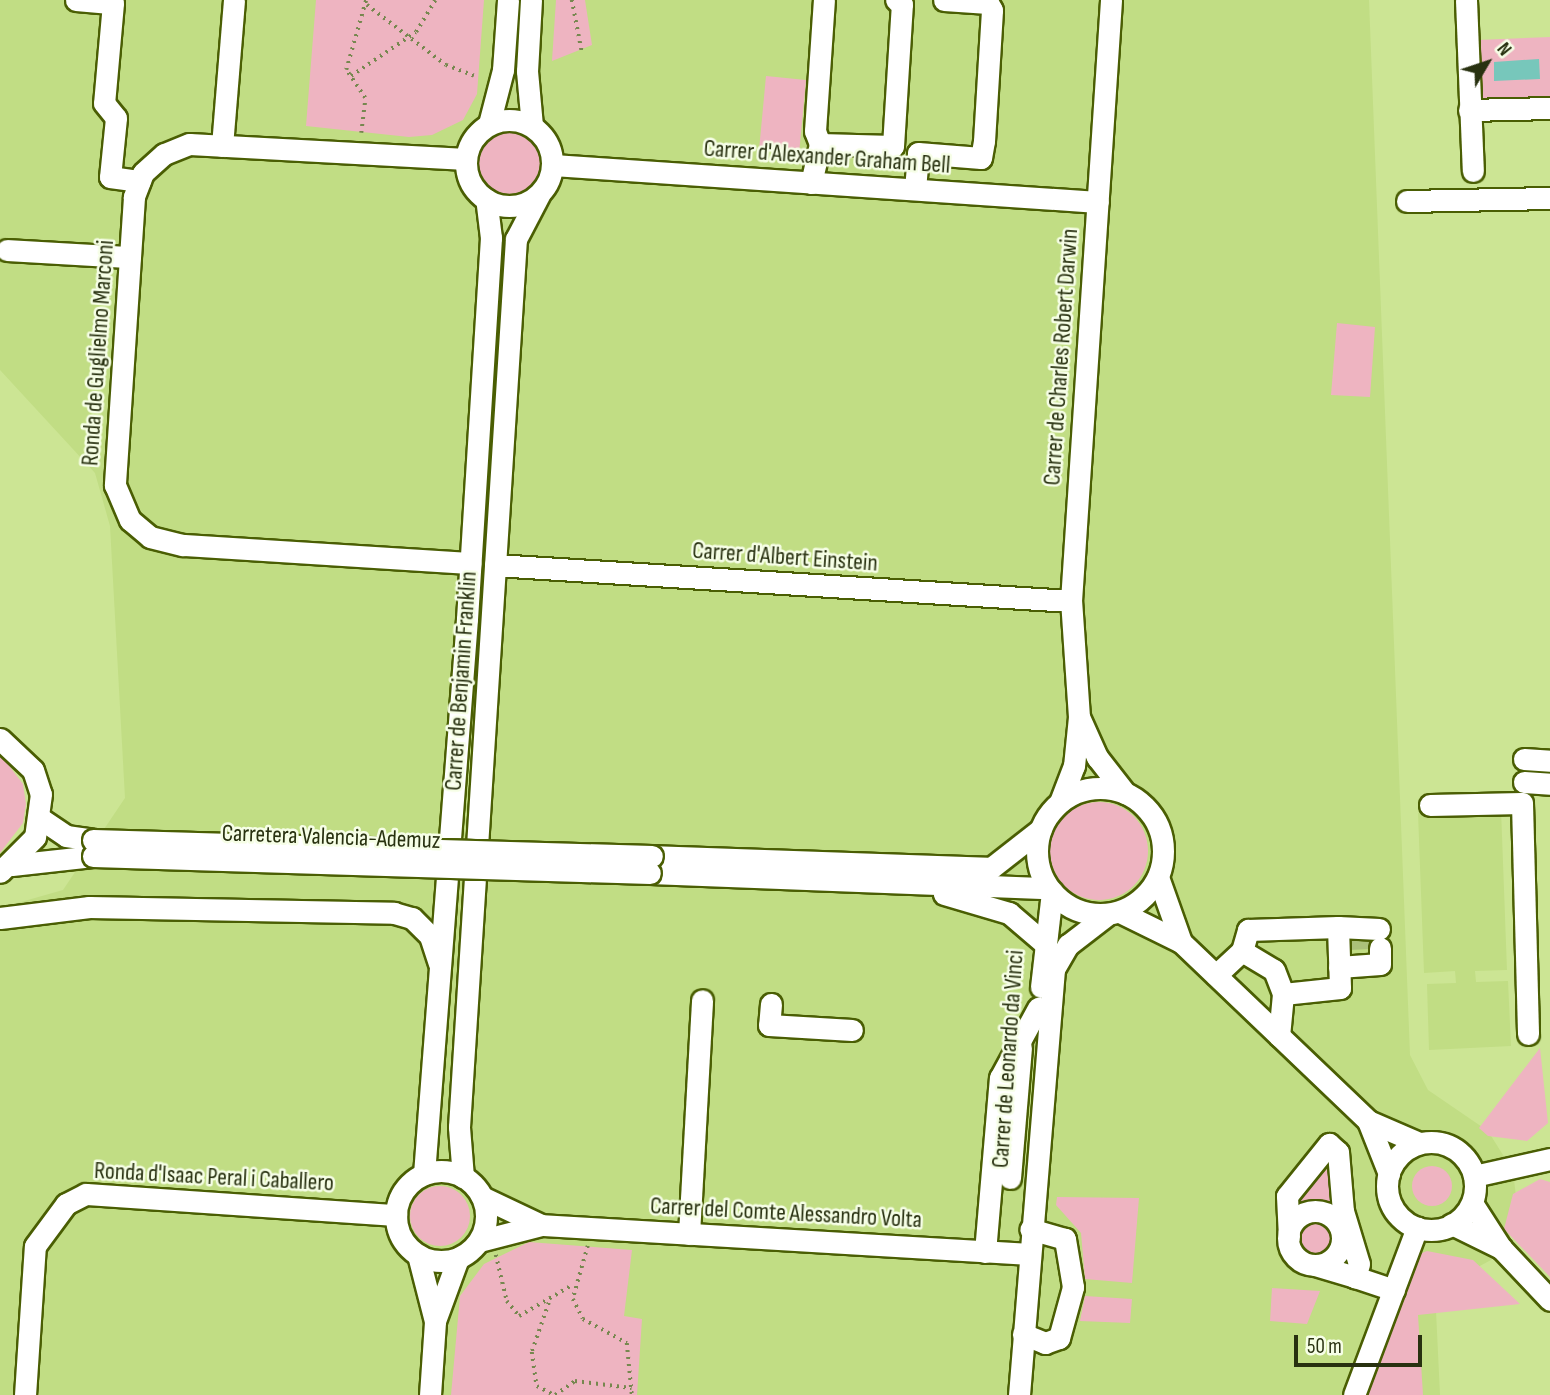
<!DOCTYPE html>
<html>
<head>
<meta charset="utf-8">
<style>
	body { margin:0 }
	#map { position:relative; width:1550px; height:1395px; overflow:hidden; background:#cce594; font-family:"Sofia Sans Condensed",sans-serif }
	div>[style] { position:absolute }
	.built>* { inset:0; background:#c1dd84 }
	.green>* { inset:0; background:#eeb4c1 }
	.round { border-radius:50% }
	.water>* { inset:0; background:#77c7bb }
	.minor-tunnel>* { height:21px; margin-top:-10.5px; transform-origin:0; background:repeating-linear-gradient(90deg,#abc17a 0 21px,transparent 0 31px) }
	.path>* { height:3.5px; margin-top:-1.75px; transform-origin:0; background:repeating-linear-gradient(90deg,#76874f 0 2px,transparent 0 7px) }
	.roads { filter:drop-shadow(2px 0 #4a5e03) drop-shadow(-2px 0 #4a5e03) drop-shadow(0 2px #4a5e03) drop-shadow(0 -2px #4a5e03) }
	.minor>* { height:21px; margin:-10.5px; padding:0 10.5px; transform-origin:10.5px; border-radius:10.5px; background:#fff }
	.minor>.ring { margin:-10.5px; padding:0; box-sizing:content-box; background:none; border:21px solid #fff; border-radius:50% }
	.bridges { filter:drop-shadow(2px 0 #4a5e03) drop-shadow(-2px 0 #4a5e03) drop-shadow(0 2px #4a5e03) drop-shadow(0 -2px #4a5e03) }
	.minor-bridge>* { height:21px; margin:-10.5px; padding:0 10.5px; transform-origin:10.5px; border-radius:10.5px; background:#fff }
	span { translate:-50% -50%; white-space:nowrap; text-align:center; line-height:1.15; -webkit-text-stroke:5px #f6fee6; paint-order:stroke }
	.street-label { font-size:24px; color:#283110 }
	.north { position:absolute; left:1452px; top:28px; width:70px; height:70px; -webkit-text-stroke:5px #f6fee6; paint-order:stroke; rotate:51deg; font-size:19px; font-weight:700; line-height:28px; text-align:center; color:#283110 }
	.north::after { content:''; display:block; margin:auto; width:24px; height:32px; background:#283110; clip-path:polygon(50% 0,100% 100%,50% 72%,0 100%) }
	.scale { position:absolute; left:1294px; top:1335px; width:128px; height:32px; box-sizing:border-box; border:4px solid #283110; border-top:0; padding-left:9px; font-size:21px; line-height:24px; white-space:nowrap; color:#283110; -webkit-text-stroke:5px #f6fee6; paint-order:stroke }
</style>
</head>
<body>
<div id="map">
	<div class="built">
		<i style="clip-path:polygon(0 0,1369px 0,1410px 1055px,1428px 1090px,1488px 1131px,1513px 1171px,1517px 1205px,1509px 1238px,1491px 1260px,1435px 1290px,1440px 1395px,0 1395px,0 908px,63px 890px,125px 798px,110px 526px,95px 473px,0 370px)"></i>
		<i style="clip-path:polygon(1501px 809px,1507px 970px,1475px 971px,1476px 982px,1508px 981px,1511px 1046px,1429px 1050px,1427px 984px,1456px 983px,1455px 971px,1424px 973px,1418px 813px)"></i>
	</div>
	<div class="green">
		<i style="clip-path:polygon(316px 0,484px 0,477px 94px,463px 120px,432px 135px,409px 137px,306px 126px)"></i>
		<i style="clip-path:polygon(556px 0,585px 0,592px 45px,552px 61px)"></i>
		<i style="clip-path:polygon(1550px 37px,1550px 99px,1479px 99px,1477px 40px)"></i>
		<i style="clip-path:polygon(766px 76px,806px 80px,799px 154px,759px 150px)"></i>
		<i class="round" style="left:478px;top:132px;width:62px;height:62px"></i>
		<i style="clip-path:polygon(1337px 323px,1375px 327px,1370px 397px,1331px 395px)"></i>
		<i style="clip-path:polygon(0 754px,23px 784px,26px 804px,23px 823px,0 853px)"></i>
		<i class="round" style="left:1050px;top:802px;width:98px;height:98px"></i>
		<i style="clip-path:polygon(1540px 1048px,1548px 1123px,1527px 1141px,1488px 1136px,1479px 1128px)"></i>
		<i class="round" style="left:1412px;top:1166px;width:40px;height:40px"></i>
		<i style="clip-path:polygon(1329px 1167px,1335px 1214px,1315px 1205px,1298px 1208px,1299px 1198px)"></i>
		<i style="clip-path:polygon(1540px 1179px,1550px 1182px,1550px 1277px,1504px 1229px,1513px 1194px)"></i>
		<i class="round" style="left:410px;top:1186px;width:60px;height:60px"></i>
		<i style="clip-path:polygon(1057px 1197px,1139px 1198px,1132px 1283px,1085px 1279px,1081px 1233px,1056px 1205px)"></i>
		<i class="round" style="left:1295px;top:1220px;width:38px;height:38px"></i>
		<i style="clip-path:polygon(529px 1242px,632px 1250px,624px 1316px,642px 1319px,637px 1395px,451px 1395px,460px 1296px,484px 1264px)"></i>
		<i style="clip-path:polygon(1427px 1251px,1473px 1260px,1520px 1304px,1418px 1315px,1423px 1395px,1366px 1395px,1417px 1255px)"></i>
		<i style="clip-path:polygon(1272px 1288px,1320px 1291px,1307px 1324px,1270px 1321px)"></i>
		<i style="clip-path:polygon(1085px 1296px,1132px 1299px,1130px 1323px,1080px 1321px)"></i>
	</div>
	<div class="water">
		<i style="clip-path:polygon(1539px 59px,1540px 79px,1494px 81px,1494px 62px)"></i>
	</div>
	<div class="minor-tunnel">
		<i style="left:1359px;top:930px;width:19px;rotate:87deg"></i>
	</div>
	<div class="path">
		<i style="left:572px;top:0;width:53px;rotate:79.1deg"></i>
		<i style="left:367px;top:5px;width:99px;rotate:37.2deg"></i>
		<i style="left:446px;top:65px;width:30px;rotate:21deg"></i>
		<i style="left:351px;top:76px;width:78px;rotate:-34.1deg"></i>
		<i style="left:416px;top:32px;width:37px;rotate:-59deg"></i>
		<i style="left:361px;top:133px;width:35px;rotate:-83deg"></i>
		<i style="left:365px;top:98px;width:34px;rotate:-124deg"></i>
		<i style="left:346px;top:70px;width:73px;rotate:-74.1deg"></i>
		<i style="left:588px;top:1246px;width:55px;rotate:105.8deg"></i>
		<i style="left:573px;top:1299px;width:22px;rotate:63deg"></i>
		<i style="left:583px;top:1319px;width:50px;rotate:28.6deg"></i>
		<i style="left:627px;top:1343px;width:52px;rotate:84.5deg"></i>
		<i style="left:496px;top:1255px;width:47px;rotate:76.6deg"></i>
		<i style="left:507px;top:1301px;width:19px;rotate:51deg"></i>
		<i style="left:519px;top:1316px;width:61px;rotate:-30.3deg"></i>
		<i style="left:549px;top:1303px;width:52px;rotate:109.1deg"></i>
		<i style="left:532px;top:1352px;width:34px;rotate:82deg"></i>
		<i style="left:537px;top:1386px;width:19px;rotate:28deg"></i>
		<i style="left:555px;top:1395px;width:24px;rotate:-35deg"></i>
		<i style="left:575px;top:1381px;width:57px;rotate:7deg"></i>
	</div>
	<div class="roads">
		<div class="minor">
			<i style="left:76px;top:0;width:37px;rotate:5deg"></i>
			<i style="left:113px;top:3px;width:100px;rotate:95.1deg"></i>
			<i style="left:104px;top:103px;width:19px;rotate:51deg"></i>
			<i style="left:116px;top:118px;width:59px;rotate:95.8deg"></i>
			<i style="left:110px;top:177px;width:30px;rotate:8deg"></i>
			<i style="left:531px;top:0;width:71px;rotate:93.2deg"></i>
			<i style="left:527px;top:71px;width:55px;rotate:84.8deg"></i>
			<i style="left:1466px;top:0;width:171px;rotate:87.7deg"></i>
			<i style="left:1469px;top:110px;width:81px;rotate:-1.4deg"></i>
			<i class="ring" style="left:466px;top:120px;width:65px;height:65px"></i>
			<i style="left:489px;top:124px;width:56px;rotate:-75.5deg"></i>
			<i style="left:503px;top:70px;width:70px;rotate:-85.9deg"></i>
			<i style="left:820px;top:144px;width:73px;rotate:1.6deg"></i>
			<i style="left:893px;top:146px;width:142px;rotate:-86.4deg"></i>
			<i style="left:902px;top:4px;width:7px;rotate:-146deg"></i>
			<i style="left:222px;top:146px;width:146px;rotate:-85.3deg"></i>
			<i style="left:466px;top:159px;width:277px;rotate:-176.9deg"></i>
			<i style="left:189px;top:144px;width:27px;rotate:158deg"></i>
			<i style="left:164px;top:154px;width:28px;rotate:138deg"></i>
			<i style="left:143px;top:173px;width:26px;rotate:111deg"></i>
			<i style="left:134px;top:197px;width:289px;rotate:93.8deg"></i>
			<i style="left:115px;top:485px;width:38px;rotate:67deg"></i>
			<i style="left:130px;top:520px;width:26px;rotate:40deg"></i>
			<i style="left:150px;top:537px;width:34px;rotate:14deg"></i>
			<i style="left:183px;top:545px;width:288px;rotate:3.6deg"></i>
			<i style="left:553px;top:165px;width:546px;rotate:3.88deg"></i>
			<i style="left:811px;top:183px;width:40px;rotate:-77deg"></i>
			<i style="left:820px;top:144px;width:14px;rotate:-111deg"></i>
			<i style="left:815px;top:131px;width:131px;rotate:-86.1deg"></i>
			<i style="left:915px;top:189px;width:36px;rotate:-85deg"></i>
			<i style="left:918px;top:153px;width:63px;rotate:4.5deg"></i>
			<i style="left:981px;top:158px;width:17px;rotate:-80deg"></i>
			<i style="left:984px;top:141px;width:131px;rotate:-86.5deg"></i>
			<i style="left:992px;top:10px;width:8px;rotate:-120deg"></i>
			<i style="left:988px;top:3px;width:44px;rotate:-176.1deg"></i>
			<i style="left:1407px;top:201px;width:143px;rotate:-1.2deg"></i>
			<i style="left:7px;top:250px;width:123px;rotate:3.3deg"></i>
			<i style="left:495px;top:565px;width:577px;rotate:3.58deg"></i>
			<i style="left:1080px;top:719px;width:42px;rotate:65.9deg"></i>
			<i style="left:1097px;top:757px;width:46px;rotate:52.1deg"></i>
			<i style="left:0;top:739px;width:45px;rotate:43.2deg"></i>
			<i style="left:33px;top:770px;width:25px;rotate:72deg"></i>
			<i style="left:41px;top:794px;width:43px;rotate:97.9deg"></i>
			<i style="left:35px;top:837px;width:49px;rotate:135deg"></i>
			<i style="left:1524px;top:759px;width:26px;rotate:4deg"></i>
			<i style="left:1524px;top:782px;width:26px;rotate:4deg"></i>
			<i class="ring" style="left:1037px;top:788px;width:105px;height:105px"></i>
			<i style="left:1060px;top:802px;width:39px;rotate:-69deg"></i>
			<i style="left:1074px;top:766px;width:49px;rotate:-84.2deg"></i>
			<i style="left:1079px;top:717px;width:116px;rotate:-93.9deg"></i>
			<i style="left:1071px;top:601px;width:602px;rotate:-86.19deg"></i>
			<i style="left:1430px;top:805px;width:92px;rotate:-1.2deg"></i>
			<i style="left:1522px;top:803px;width:231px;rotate:88.5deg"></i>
			<i style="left:41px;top:819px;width:30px;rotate:34deg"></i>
			<i style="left:66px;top:836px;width:27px;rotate:8deg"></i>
			<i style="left:652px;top:856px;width:339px;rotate:2deg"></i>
			<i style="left:991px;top:868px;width:63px;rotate:-38deg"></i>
			<i style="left:12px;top:865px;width:81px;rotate:-6.3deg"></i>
			<i style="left:650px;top:873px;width:398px;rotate:2.2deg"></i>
			<i style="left:1158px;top:877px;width:69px;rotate:70.5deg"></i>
			<i style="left:944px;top:894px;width:68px;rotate:16.3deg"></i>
			<i style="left:1009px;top:913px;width:45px;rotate:40.5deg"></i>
			<i style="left:1120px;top:912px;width:68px;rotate:26.2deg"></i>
			<i style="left:1181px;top:942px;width:259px;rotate:43.7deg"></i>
			<i style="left:1368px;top:1121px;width:56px;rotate:23.3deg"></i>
			<i style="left:0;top:918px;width:90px;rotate:-7deg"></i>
			<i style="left:89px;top:907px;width:305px;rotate:1.1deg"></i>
			<i style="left:394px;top:913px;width:19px;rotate:16deg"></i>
			<i style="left:412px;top:918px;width:25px;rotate:45deg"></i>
			<i style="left:430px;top:936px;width:29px;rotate:72deg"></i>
			<i style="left:1338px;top:927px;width:41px;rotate:2.8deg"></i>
			<i style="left:1242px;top:951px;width:37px;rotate:31deg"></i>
			<i style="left:1274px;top:970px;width:26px;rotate:69deg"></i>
			<i style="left:1339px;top:967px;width:41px;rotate:-4.2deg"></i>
			<i style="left:1380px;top:964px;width:16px;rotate:-90deg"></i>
			<i style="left:1216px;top:975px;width:35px;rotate:-43deg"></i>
			<i style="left:1242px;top:951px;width:22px;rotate:-74deg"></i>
			<i style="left:1248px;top:930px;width:90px;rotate:-1.9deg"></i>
			<i style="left:1338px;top:927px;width:61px;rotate:88.1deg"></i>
			<i style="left:1340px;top:988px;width:57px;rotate:174deg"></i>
			<i style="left:1283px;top:994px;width:42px;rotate:95.4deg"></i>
			<i style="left:1041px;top:987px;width:96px;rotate:-83.4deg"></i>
			<i style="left:771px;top:1004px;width:21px;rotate:95deg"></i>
			<i style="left:769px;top:1025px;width:83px;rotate:3.4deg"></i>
			<i style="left:1368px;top:1121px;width:57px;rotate:68.4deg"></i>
			<i class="ring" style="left:1387px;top:1142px;width:67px;height:67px"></i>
			<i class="ring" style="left:396px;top:1171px;width:69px;height:69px"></i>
			<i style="left:424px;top:1174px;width:557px;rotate:-85.57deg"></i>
			<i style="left:467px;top:619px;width:382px;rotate:-86.4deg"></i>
			<i style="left:491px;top:238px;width:39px;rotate:-97deg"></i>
			<i style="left:1474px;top:1176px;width:78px;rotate:-12.6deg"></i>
			<i style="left:463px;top:1177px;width:50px;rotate:-94.6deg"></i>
			<i style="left:459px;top:1127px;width:890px;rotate:-86.33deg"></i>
			<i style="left:516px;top:239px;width:50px;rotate:-62.4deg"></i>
			<i style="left:1010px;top:1178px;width:131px;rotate:-85.2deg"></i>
			<i style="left:482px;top:1197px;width:63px;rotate:25.3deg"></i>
			<i style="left:1472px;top:1203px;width:54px;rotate:57.2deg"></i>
			<i style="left:1501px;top:1248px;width:71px;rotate:46.7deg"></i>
			<i class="ring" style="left:1288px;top:1211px;width:33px;height:33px"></i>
			<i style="left:1452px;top:1224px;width:55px;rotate:26.1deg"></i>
			<i style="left:689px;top:1234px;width:234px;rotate:-86.8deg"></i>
			<i style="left:1289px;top:1237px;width:41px;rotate:-92.8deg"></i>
			<i style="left:1287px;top:1196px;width:67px;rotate:-51.1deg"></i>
			<i style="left:1329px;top:1144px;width:12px;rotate:42deg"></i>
			<i style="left:1338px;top:1152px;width:59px;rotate:85.2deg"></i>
			<i style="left:1343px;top:1211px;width:55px;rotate:73.2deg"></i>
			<i style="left:1359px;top:1264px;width:14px;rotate:107deg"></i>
			<i style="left:1355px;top:1277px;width:42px;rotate:-163.3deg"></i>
			<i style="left:479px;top:1241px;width:64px;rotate:-14.5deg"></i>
			<i style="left:541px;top:1225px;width:488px;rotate:3.4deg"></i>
			<i style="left:985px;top:1252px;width:175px;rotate:-85.1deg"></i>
			<i style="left:1000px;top:1078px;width:80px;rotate:-61.5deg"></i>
			<i style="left:418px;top:1255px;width:68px;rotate:75.6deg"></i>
			<i style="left:1355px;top:1277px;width:41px;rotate:18.4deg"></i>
			<i style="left:1023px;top:1334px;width:24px;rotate:22deg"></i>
			<i style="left:1045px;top:1343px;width:15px;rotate:-20deg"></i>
			<i style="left:1059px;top:1338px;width:53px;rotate:-74.6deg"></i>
			<i style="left:1073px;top:1287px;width:49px;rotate:-99.5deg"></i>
			<i style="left:1065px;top:1239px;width:36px;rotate:-164deg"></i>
			<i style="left:25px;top:1395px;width:149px;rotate:-86.2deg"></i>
			<i style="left:35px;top:1246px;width:52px;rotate:-53.6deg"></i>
			<i style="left:66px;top:1204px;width:22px;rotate:-27deg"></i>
			<i style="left:86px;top:1194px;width:311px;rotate:3.9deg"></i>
			<i style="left:430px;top:1395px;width:74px;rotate:-86.1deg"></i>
			<i style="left:435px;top:1321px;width:67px;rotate:-69.9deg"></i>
			<i style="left:1019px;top:1395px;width:427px;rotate:-85.3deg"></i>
			<i style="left:1054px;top:969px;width:28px;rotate:-60deg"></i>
			<i style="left:1068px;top:945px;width:49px;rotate:-37.6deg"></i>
			<i style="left:1354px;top:1395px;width:179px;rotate:-69.4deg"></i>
		</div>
	</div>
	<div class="bridges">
		<div class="minor-bridge">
			<i style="left:93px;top:840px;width:559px;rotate:1.64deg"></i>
			<i style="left:93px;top:856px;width:557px;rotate:1.75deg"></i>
		</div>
	</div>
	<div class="street-label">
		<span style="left:827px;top:157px;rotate:4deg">Carrer d'Alexander Graham Bell</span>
		<span style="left:98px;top:353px;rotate:-86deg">Ronda de Guglielmo Marconi</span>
		<span style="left:1061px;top:357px;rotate:-86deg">Carrer de Charles Robert Darwin</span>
		<span style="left:785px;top:557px;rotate:4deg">Carrer d'Albert Einstein</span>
		<span style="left:461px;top:681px;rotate:-86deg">Carrer de Benjamin Franklin</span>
		<span style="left:331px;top:837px;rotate:2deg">Carretera Valencia-Ademuz</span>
		<span style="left:1008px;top:1059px;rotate:-86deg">Carrer de Leonardo da Vinci</span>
		<span style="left:214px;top:1177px;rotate:3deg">Ronda d'Isaac Peral i Caballero</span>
		<span style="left:786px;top:1213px;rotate:3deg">Carrer del Comte Alessandro Volta</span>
	</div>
	<div class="north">N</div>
	<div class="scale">50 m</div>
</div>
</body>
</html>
